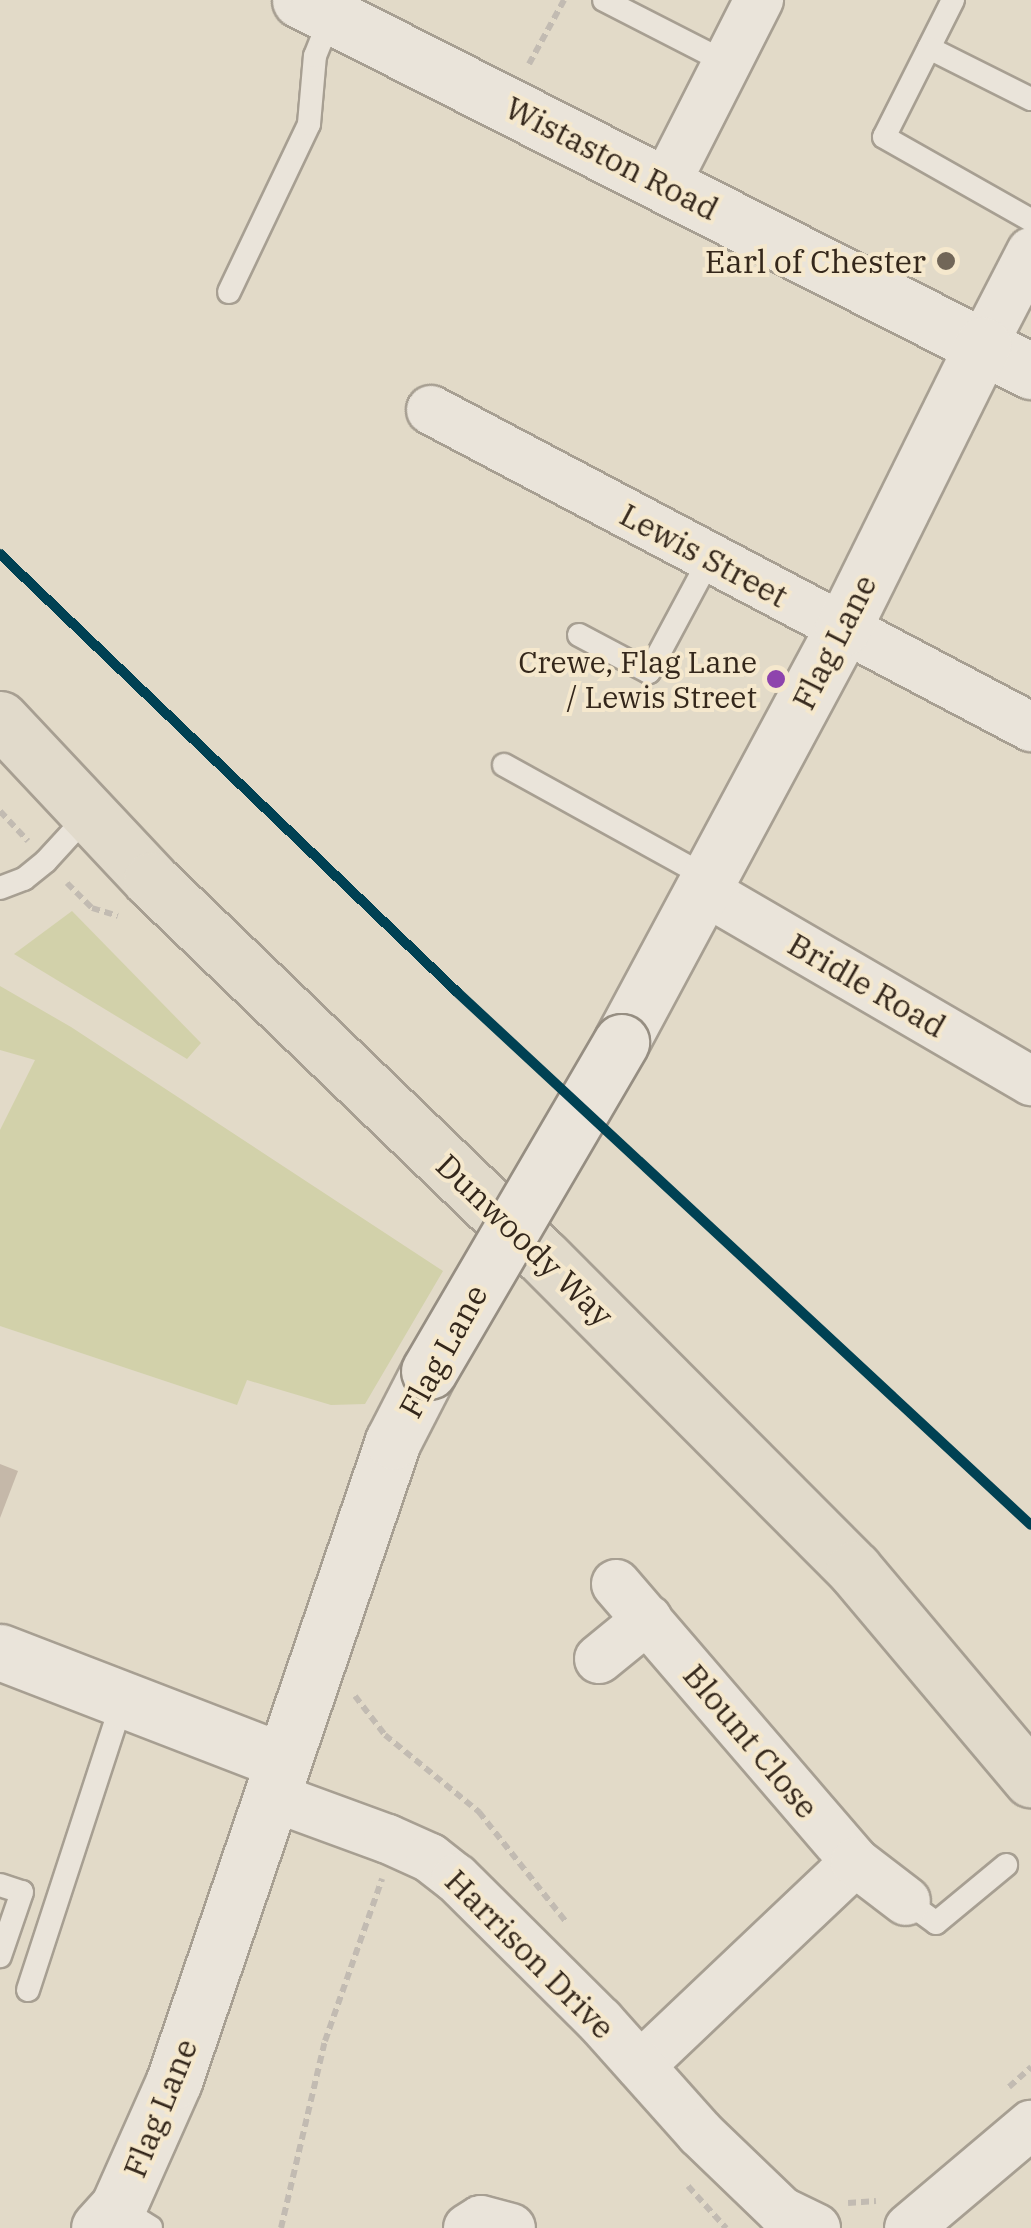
<!DOCTYPE html>
<html>
<head>
<meta charset="utf-8">
<style>
	body { margin:0 }
	#map { position:relative; width:1031px; height:2228px; overflow:hidden; background:#e2dac8; font-family:"IBM Plex Serif",serif }
	div>[style] { position:absolute }
	.green>* { inset:0; background:#d2d1aa }
	.building>* { inset:0; background:#c5b8a9 }
	.path>* { height:6px; margin-top:-3px; transform-origin:0; background:repeating-linear-gradient(90deg,#c2bbb2 0 8px,transparent 0 13px) }
	.roads { filter:drop-shadow(2px 0 #a79f92) drop-shadow(-2px 0 #a79f92) drop-shadow(0 2px #a79f92) drop-shadow(0 -2px #a79f92) }
	.lane>* { height:22px; margin:-11px; padding:0 11px; transform-origin:11px; border-radius:11px; background:#eae4da }
	.street>* { height:48px; margin:-24px; padding:0 24px; transform-origin:24px; border-radius:24px; background:#eae4da }
	.secondary>* { height:55px; margin:-27.5px; padding:0 27.5px; transform-origin:27.5px; border-radius:27.5px; background:#eae4da }
	.primary>* { height:55px; margin:-27.5px; padding:0 27.5px; transform-origin:27.5px; border-radius:27.5px; background:#e1dacb }
	.bridges { filter:drop-shadow(2px 0 #968e82) drop-shadow(-2px 0 #968e82) drop-shadow(0 2px #968e82) drop-shadow(0 -2px #968e82) }
	.secondary-bridge>* { height:55px; margin:-27.5px; padding:0 27.5px; transform-origin:27.5px; border-radius:27.5px; background:#eae4da }
	.rail-1>* { height:10px; margin:-5px; padding:0 5px; transform-origin:5px; border-radius:5px; background:#004153 }
	.dots>* { width:28px; height:28px; translate:-50% -50%; box-sizing:border-box; border:5px solid #f5e8cd; border-radius:50% }
	span { translate:-50% -50%; white-space:nowrap; text-align:center; line-height:1.15; -webkit-text-stroke:8px #f5e8cd; paint-order:stroke }
	.bus-label { font-size:30px; color:#34271b }
	.right { translate:-100% -50%; text-align:right }
	.street-label { font-size:32px; color:#34271b }
	.poi-label { font-size:32px; color:#34271b }
</style>
</head>
<body>
<div id="map">
	<div class="green">
		<i style="clip-path:polygon(72px 911px,201px 1043px,187px 1059px,14px 954px)"></i>
		<i style="clip-path:polygon(0 986px,71px 1027px,443px 1271px,365px 1404px,331px 1405px,247px 1380px,237px 1405px,0 1326px,0 1130px,35px 1060px,0 1050px)"></i>
	</div>
	<div class="building">
		<i style="clip-path:polygon(0 1464px,18px 1471px,0 1518px)"></i>
	</div>
	<div class="path">
		<i style="left:529px;top:64px;width:73px;rotate:-61.3deg"></i>
		<i style="left:0;top:811px;width:41px;rotate:47deg"></i>
		<i style="left:67px;top:883px;width:35px;rotate:45deg"></i>
		<i style="left:92px;top:908px;width:27px;rotate:17deg"></i>
		<i style="left:355px;top:1696px;width:49px;rotate:52.4deg"></i>
		<i style="left:385px;top:1735px;width:122px;rotate:39.3deg"></i>
		<i style="left:479px;top:1812px;width:142px;rotate:51.6deg"></i>
		<i style="left:1009px;top:2087px;width:30px;rotate:-42deg"></i>
		<i style="left:688px;top:2186px;width:57px;rotate:47.9deg"></i>
		<i style="left:848px;top:2203px;width:28px;rotate:-4deg"></i>
		<i style="left:281px;top:2228px;width:192px;rotate:-76.8deg"></i>
		<i style="left:325px;top:2041px;width:172px;rotate:-70.6deg"></i>
	</div>
	<div class="roads">
		<div class="lane">
			<i style="left:604px;top:0;width:138px;rotate:27.1deg"></i>
			<i style="left:953px;top:0;width:153px;rotate:116.7deg"></i>
			<i style="left:884px;top:137px;width:169px;rotate:29.5deg"></i>
			<i style="left:929px;top:48px;width:114px;rotate:26.6deg"></i>
			<i style="left:229px;top:292px;width:186px;rotate:-64.5deg"></i>
			<i style="left:309px;top:124px;width:68px;rotate:-85deg"></i>
			<i style="left:315px;top:56px;width:43px;rotate:-68.2deg"></i>
			<i style="left:579px;top:635px;width:79px;rotate:27.9deg"></i>
			<i style="left:649px;top:672px;width:129px;rotate:-61.8deg"></i>
			<i style="left:504px;top:765px;width:234px;rotate:28.9deg"></i>
			<i style="left:0;top:888px;width:26px;rotate:-21deg"></i>
			<i style="left:24px;top:879px;width:28px;rotate:-39deg"></i>
			<i style="left:46px;top:861px;width:65px;rotate:-47.5deg"></i>
			<i style="left:0;top:1885px;width:23px;rotate:18deg"></i>
			<i style="left:22px;top:1892px;width:68px;rotate:109deg"></i>
			<i style="left:906px;top:1901px;width:37px;rotate:36deg"></i>
			<i style="left:936px;top:1923px;width:91px;rotate:-39.6deg"></i>
			<i style="left:28px;top:1990px;width:306px;rotate:-71.9deg"></i>
			<i style="left:118px;top:2207px;width:39px;rotate:32deg"></i>
		</div>
		<div class="street">
			<i style="left:665px;top:185px;width:208px;rotate:-63.1deg"></i>
			<i style="left:983px;top:345px;width:105px;rotate:-62.7deg"></i>
			<i style="left:431px;top:410px;width:679px;rotate:27.85deg"></i>
			<i style="left:703px;top:890px;width:380px;rotate:30.2deg"></i>
			<i style="left:616px;top:1584px;width:367px;rotate:49.3deg"></i>
			<i style="left:855px;top:1862px;width:296px;rotate:136.5deg"></i>
			<i style="left:599px;top:1659px;width:63px;rotate:-39.2deg"></i>
			<i style="left:273px;top:1797px;width:122px;rotate:20.1deg"></i>
			<i style="left:388px;top:1839px;width:46px;rotate:24.3deg"></i>
			<i style="left:430px;top:1858px;width:33px;rotate:38deg"></i>
			<i style="left:456px;top:1878px;width:203px;rotate:44.8deg"></i>
			<i style="left:600px;top:2021px;width:150px;rotate:48.2deg"></i>
			<i style="left:700px;top:2133px;width:112px;rotate:43.9deg"></i>
			<i style="left:781px;top:2211px;width:39px;rotate:26deg"></i>
			<i style="left:855px;top:1862px;width:64px;rotate:37.4deg"></i>
			<i style="left:468px;top:2228px;width:15px;rotate:-32deg"></i>
			<i style="left:481px;top:2220px;width:31px;rotate:15deg"></i>
			<i style="left:909px;top:2228px;width:160px;rotate:-40.2deg"></i>
		</div>
		<div class="secondary">
			<i style="left:300px;top:0;width:820px;rotate:26.91deg"></i>
			<i style="left:621px;top:1042px;width:470px;rotate:-61.8deg"></i>
			<i style="left:843px;top:628px;width:316px;rotate:-63.7deg"></i>
			<i style="left:0;top:1652px;width:303px;rotate:21.1deg"></i>
			<i style="left:99px;top:2228px;width:28px;rotate:-48deg"></i>
			<i style="left:118px;top:2207px;width:138px;rotate:-66deg"></i>
			<i style="left:174px;top:2081px;width:676px;rotate:-71.11deg"></i>
			<i style="left:393px;top:1441px;width:79px;rotate:-62.8deg"></i>
		</div>
		<div class="primary">
			<i style="left:0;top:719px;width:221px;rotate:46.8deg"></i>
			<i style="left:151px;top:880px;width:545px;rotate:43.89deg"></i>
			<i style="left:544px;top:1258px;width:439px;rotate:45.1deg"></i>
			<i style="left:854px;top:1569px;width:275px;rotate:49.9deg"></i>
		</div>
	</div>
	<div class="bridges">
		<div class="secondary-bridge">
			<i style="left:429px;top:1371px;width:381px;rotate:-59.7deg"></i>
		</div>
	</div>
	<div class="rail-1">
		<i style="left:0;top:554px;width:633px;rotate:43.78deg"></i>
		<i style="left:457px;top:992px;width:783px;rotate:42.88deg"></i>
	</div>
	<div class="dots">
		<i style="left:946px;top:261px;background:#716658"></i>
		<i style="left:776px;top:679px;background:#8e44ad"></i>
	</div>
	<div class="bus-label">
		<span class="right" style="left:757px;top:679px">Crewe, Flag Lane<br>/ Lewis Street</span>
	</div>
	<div class="street-label">
		<span style="left:612px;top:158px;rotate:27deg">Wistaston Road</span>
		<span style="left:704px;top:555px;rotate:28deg">Lewis Street</span>
		<span style="left:834px;top:642px;rotate:-63deg">Flag Lane</span>
		<span style="left:867px;top:985px;rotate:30deg">Bridle Road</span>
		<span style="left:525px;top:1240px;rotate:44deg">Dunwoody Way</span>
		<span style="left:443px;top:1351px;rotate:-61deg">Flag Lane</span>
		<span style="left:751px;top:1741px;rotate:50deg">Blount Close</span>
		<span style="left:530px;top:1954px;rotate:45deg">Harrison Drive</span>
		<span style="left:160px;top:2108px;rotate:-68deg">Flag Lane</span>
	</div>
	<div class="poi-label">
		<span class="right" style="left:926px;top:261px">Earl of Chester</span>
	</div>
</div>
</body>
</html>
